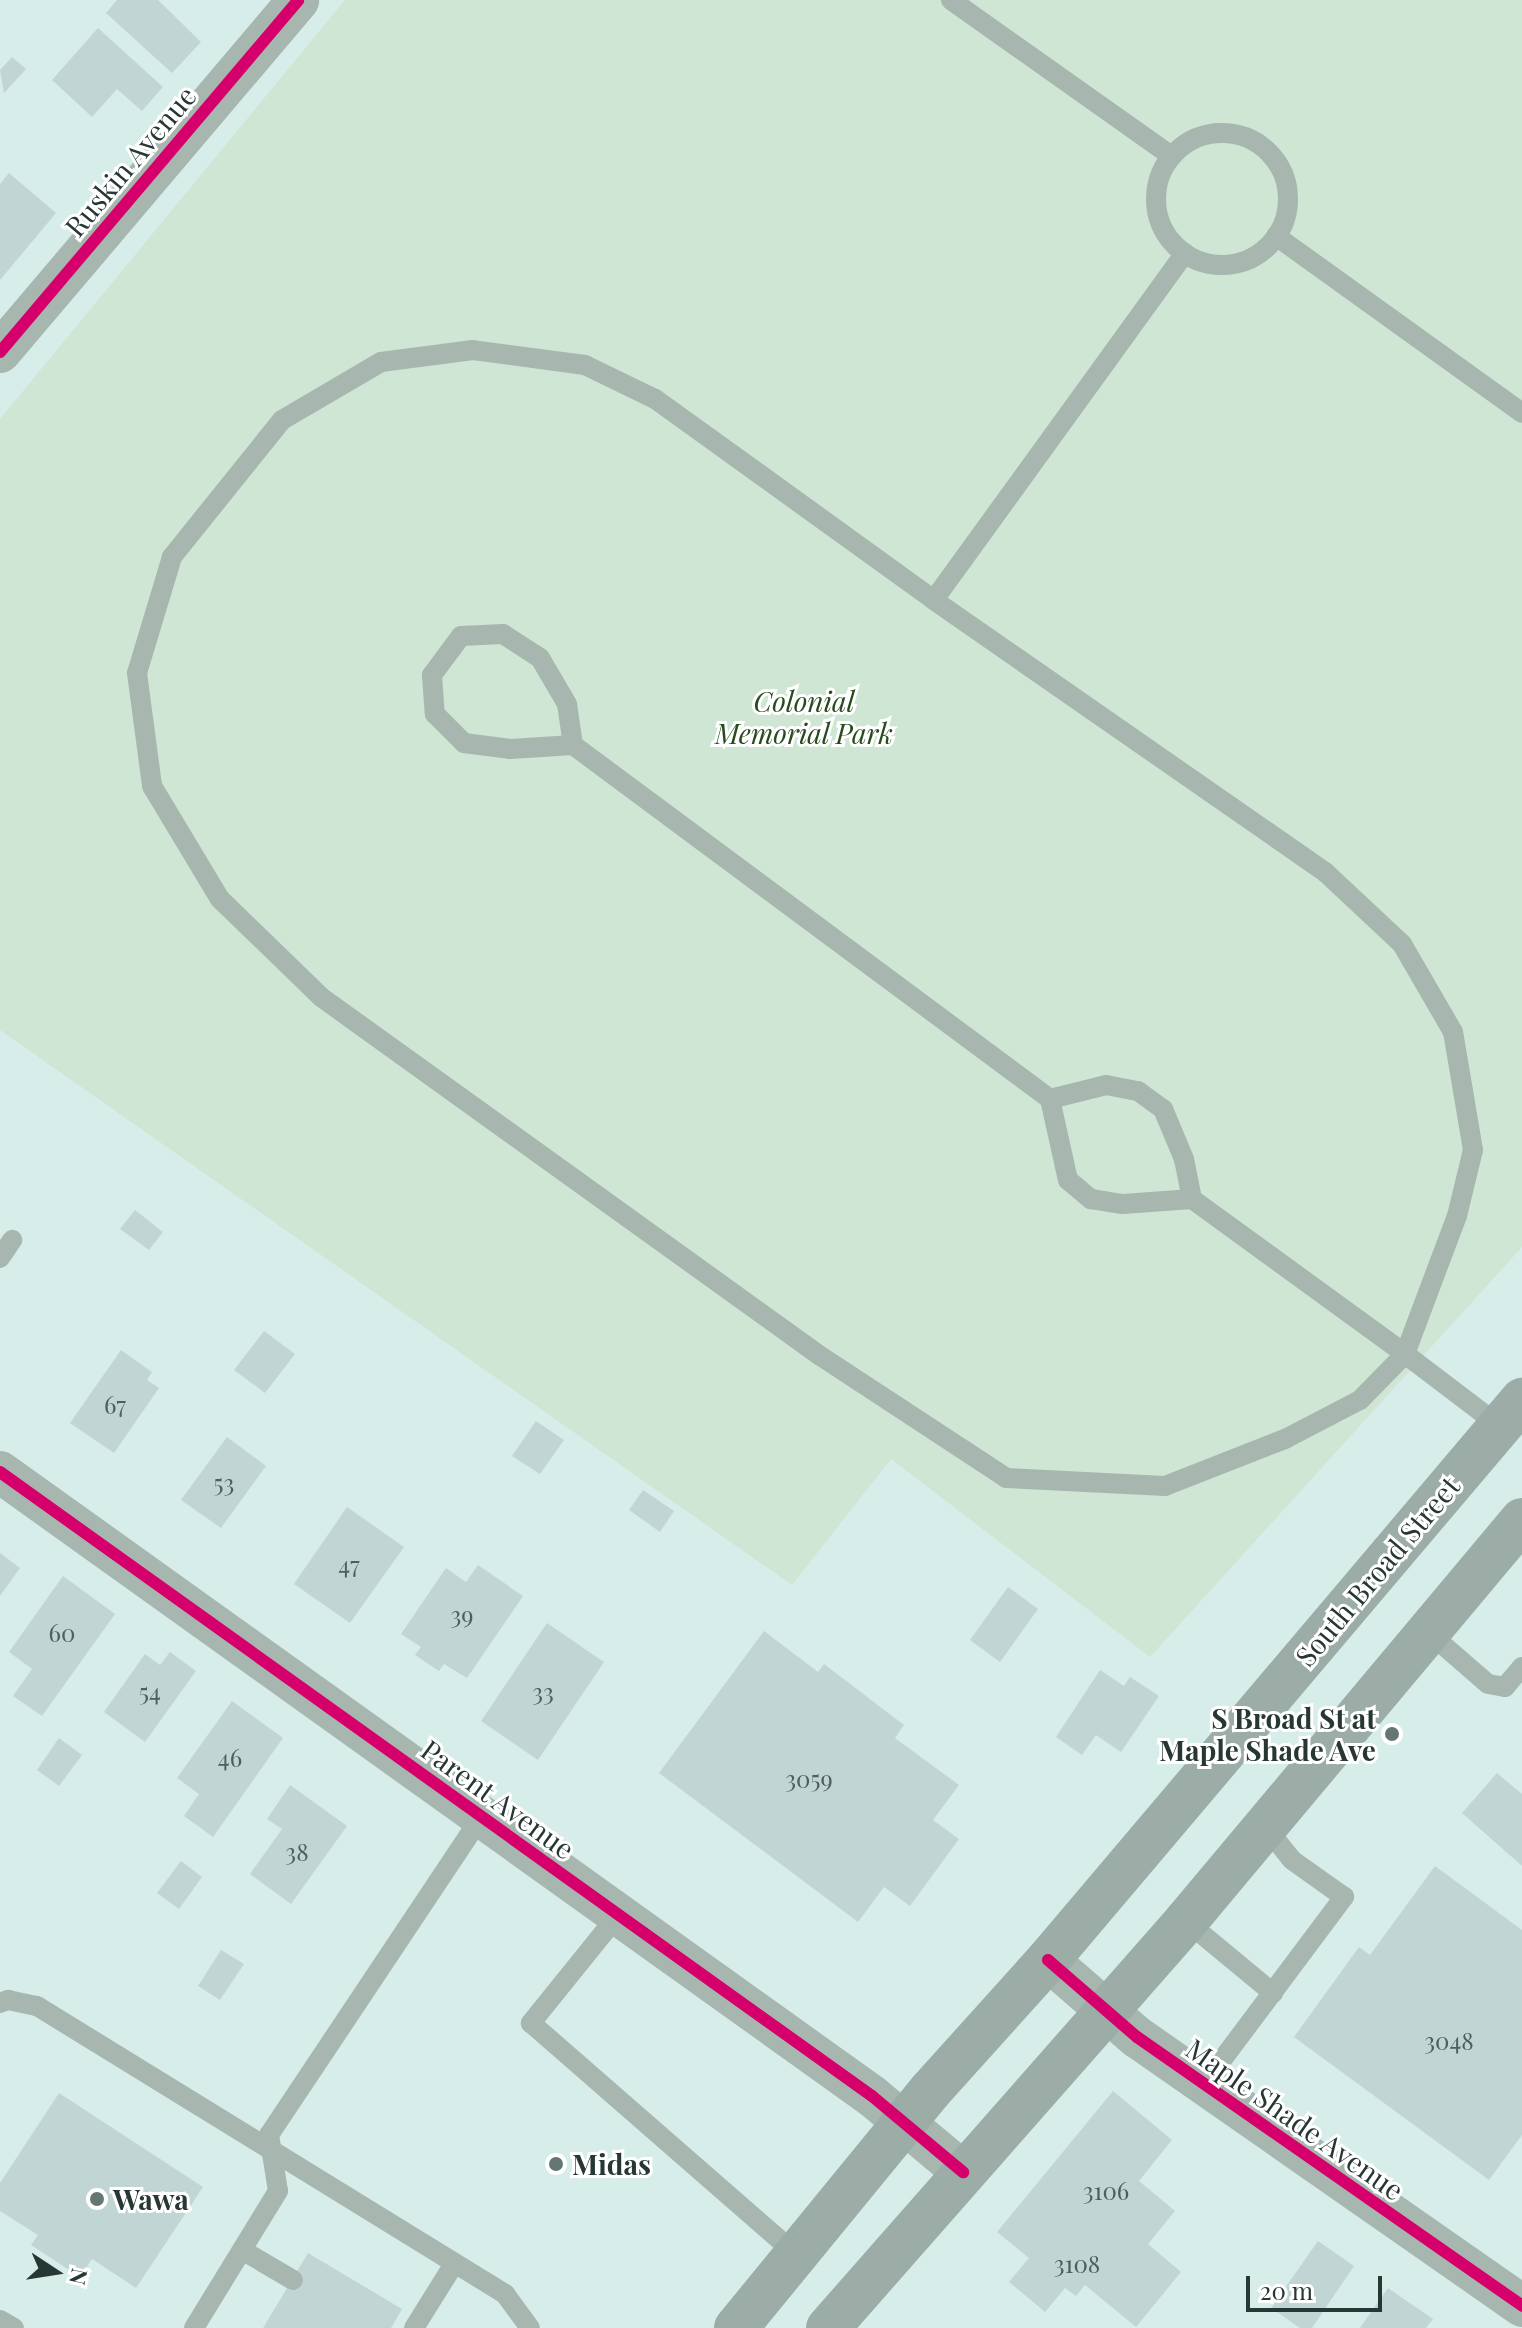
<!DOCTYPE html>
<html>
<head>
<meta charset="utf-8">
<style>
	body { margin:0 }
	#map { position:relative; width:1522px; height:2328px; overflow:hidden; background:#d7edea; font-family:"Playfair Display",serif }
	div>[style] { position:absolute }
	.green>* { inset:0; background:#cee6d3 }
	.building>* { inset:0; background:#c2d5d5 }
	.lane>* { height:20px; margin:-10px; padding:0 10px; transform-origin:10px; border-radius:10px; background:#a7b7b0 }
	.lane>.ring { margin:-10px; padding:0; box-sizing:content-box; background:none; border:20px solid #a7b7b0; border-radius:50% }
	.street>* { height:42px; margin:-21px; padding:0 21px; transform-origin:21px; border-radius:21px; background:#a7b7b0 }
	.primary>* { height:44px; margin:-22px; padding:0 22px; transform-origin:22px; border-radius:22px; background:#9bada6 }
	.cycleway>* { height:12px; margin:-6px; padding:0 6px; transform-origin:6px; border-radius:6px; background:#d6006c }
	.dots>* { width:22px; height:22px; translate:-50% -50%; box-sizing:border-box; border:4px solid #fff; border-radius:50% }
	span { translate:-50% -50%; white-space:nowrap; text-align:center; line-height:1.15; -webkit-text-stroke:6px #fff; paint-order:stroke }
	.number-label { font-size:24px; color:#4d5e5c }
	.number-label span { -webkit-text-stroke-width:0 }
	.street-label { font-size:28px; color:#263734 }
	.park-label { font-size:28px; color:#284b1e; font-style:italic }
	.poi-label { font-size:28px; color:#263734; font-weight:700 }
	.right { translate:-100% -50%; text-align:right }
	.left { translate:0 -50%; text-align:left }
	.north { position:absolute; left:16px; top:2232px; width:80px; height:80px; -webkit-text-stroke:6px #fff; paint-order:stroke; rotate:102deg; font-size:22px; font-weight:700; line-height:32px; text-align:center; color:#263734 }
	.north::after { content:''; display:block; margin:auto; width:28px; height:36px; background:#263734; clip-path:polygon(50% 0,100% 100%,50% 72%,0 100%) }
	.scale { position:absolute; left:1246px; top:2276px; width:136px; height:36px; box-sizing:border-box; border:4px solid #263734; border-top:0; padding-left:10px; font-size:24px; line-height:28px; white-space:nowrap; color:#263734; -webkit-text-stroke:6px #fff; paint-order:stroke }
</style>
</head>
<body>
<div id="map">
	<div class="green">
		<i style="clip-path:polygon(345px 0,1522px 0,1522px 1247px,1150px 1657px,891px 1459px,792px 1585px,0 1030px,0 419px)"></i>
	</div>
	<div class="building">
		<i style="clip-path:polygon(117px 0,158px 0,201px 42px,172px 73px,106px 13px)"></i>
		<i style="clip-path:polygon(98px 28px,163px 87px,142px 111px,117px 89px,92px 117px,52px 80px)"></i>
		<i style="clip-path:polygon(12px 57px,26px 69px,4px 93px,0 70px)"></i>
		<i style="clip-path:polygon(9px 173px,56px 213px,0 280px,0 184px)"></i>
		<i style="clip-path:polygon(135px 1210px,163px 1232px,149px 1250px,120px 1229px)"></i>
		<i style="clip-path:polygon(264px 1331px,295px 1354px,265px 1393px,234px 1370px)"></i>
		<i style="clip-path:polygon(121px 1350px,152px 1372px,147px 1380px,159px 1388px,114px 1453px,70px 1423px)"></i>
		<i style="clip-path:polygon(536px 1421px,564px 1440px,540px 1474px,512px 1456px)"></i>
		<i style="clip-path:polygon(227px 1437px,266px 1466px,221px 1528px,181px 1500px)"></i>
		<i style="clip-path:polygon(643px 1490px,674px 1511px,660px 1532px,629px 1510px)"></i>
		<i style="clip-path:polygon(347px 1507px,404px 1547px,350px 1623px,294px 1584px)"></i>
		<i style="clip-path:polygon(0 1553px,20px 1568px,0 1596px)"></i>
		<i style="clip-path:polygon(478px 1565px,523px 1596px,467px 1678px,444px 1664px,439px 1671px,415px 1655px,421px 1647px,401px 1634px,446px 1568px,466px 1582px)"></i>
		<i style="clip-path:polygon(63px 1576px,115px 1614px,42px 1716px,13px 1696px,32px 1669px,9px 1652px)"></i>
		<i style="clip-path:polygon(1008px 1587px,1038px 1609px,1000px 1662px,970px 1640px)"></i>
		<i style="clip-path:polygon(547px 1623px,604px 1662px,538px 1760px,481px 1721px)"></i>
		<i style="clip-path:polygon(764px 1631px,818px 1672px,824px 1664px,904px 1725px,895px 1738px,959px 1785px,933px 1820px,959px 1839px,910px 1906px,884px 1887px,858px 1922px,659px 1773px)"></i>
		<i style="clip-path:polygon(170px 1652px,196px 1671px,145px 1742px,104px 1712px,145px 1654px,160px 1665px)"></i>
		<i style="clip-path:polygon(1100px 1670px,1124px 1686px,1130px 1677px,1159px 1696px,1121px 1752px,1096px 1735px,1082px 1755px,1056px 1737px)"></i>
		<i style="clip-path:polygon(232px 1701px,283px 1738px,213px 1837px,184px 1816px,199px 1794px,177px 1778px)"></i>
		<i style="clip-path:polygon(59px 1738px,82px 1755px,59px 1786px,37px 1770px)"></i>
		<i style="clip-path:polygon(1497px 1773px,1522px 1794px,1522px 1866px,1462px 1813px)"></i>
		<i style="clip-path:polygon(290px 1785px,347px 1826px,291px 1904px,250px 1874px,282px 1829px,267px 1819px)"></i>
		<i style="clip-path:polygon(181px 1861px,202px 1877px,179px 1909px,157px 1893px)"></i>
		<i style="clip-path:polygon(1435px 1866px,1522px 1930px,1522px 2135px,1489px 2180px,1294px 2037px,1359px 1947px,1370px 1955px)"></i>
		<i style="clip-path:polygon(221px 1950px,244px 1964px,220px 2000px,198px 1986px)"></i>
		<i style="clip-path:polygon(1113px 2091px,1172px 2140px,1139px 2181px,1175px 2211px,1148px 2244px,1181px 2272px,1136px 2327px,1085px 2285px,1076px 2296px,1065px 2288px,1045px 2312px,1009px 2282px,1029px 2258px,997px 2232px)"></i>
		<i style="clip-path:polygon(59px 2093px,203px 2187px,136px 2288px,92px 2259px,80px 2277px,31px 2245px,38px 2235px,0 2211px,0 2183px)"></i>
		<i style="clip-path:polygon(1318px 2241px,1354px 2266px,1312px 2328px,1300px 2328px,1271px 2308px)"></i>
		<i style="clip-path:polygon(308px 2253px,402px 2309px,391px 2328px,263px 2328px)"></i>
		<i style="clip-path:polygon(1388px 2288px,1433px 2319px,1426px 2328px,1360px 2328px)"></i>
	</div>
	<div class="lane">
		<i style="left:951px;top:0;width:270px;rotate:35.3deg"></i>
		<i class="ring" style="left:1156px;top:133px;width:112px;height:112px"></i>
		<i style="left:1276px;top:236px;width:303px;rotate:35.7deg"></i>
		<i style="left:1185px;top:253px;width:428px;rotate:125.9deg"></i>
		<i style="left:934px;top:600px;width:344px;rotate:-144.2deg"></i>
		<i style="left:655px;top:399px;width:78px;rotate:-154.1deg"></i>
		<i style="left:585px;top:365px;width:113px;rotate:-172.4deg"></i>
		<i style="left:473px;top:350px;width:93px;rotate:172.6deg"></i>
		<i style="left:381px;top:362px;width:115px;rotate:149.6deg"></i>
		<i style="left:282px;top:420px;width:176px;rotate:128.8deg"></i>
		<i style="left:172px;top:557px;width:121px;rotate:106.8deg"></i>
		<i style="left:137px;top:673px;width:114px;rotate:82.4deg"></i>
		<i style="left:152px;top:786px;width:132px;rotate:59deg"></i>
		<i style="left:220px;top:899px;width:141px;rotate:44.1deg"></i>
		<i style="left:321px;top:997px;width:613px;rotate:35.71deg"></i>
		<i style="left:819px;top:1355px;width:224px;rotate:33.3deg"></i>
		<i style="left:1006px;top:1478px;width:159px;rotate:2.9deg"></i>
		<i style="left:1165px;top:1486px;width:129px;rotate:-21.4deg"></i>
		<i style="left:1285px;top:1439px;width:85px;rotate:-27.5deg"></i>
		<i style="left:1360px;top:1400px;width:64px;rotate:-45.6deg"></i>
		<i style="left:1405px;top:1354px;width:119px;rotate:37.2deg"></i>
		<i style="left:573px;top:745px;width:41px;rotate:-98.3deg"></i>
		<i style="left:567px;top:704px;width:53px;rotate:-120.4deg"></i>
		<i style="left:540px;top:658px;width:44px;rotate:-147deg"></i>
		<i style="left:503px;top:634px;width:42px;rotate:177.3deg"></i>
		<i style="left:461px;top:636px;width:49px;rotate:126.6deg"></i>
		<i style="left:432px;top:675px;width:39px;rotate:86deg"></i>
		<i style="left:435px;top:714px;width:41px;rotate:45deg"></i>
		<i style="left:464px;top:743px;width:47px;rotate:7.3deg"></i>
		<i style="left:511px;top:749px;width:62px;rotate:-3.7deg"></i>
		<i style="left:573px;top:745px;width:594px;rotate:36.58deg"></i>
		<i style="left:1050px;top:1099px;width:83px;rotate:77.5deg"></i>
		<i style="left:1068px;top:1180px;width:30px;rotate:40deg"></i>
		<i style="left:1091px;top:1199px;width:32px;rotate:9deg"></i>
		<i style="left:1123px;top:1204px;width:69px;rotate:-4.1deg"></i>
		<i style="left:1192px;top:1199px;width:263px;rotate:36deg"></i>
		<i style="left:1405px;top:1354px;width:147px;rotate:-69.4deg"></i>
		<i style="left:1457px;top:1216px;width:68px;rotate:-76.4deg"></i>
		<i style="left:1473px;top:1150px;width:120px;rotate:-99.6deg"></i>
		<i style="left:1453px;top:1032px;width:102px;rotate:-120.1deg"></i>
		<i style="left:1402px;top:944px;width:105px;rotate:-136.9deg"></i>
		<i style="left:1325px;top:872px;width:476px;rotate:-145.2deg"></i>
		<i style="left:1050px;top:1099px;width:58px;rotate:-14deg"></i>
		<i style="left:1106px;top:1085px;width:33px;rotate:11deg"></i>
		<i style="left:1138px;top:1091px;width:31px;rotate:36deg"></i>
		<i style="left:1163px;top:1109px;width:54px;rotate:67.2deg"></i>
		<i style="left:1184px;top:1159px;width:41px;rotate:78.7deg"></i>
		<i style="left:0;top:1258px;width:22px;rotate:-56deg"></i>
		<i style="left:1428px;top:1632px;width:79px;rotate:40.9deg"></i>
		<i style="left:1488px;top:1684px;width:17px;rotate:10deg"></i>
		<i style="left:1505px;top:1687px;width:26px;rotate:-50deg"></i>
		<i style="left:618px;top:1915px;width:139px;rotate:128.9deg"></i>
		<i style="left:531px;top:2023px;width:352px;rotate:41.1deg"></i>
		<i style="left:1186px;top:1921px;width:113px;rotate:39.6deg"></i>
		<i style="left:0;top:2003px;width:9px;rotate:-21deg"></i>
		<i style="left:8px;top:2000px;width:30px;rotate:12deg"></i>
		<i style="left:37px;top:2006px;width:550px;rotate:31.61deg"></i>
		<i style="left:505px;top:2294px;width:42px;rotate:53.7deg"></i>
		<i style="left:1204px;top:2084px;width:234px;rotate:-53.2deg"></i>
		<i style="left:1344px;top:1897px;width:64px;rotate:-144.6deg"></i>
		<i style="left:1292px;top:1860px;width:43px;rotate:-128.5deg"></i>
		<i style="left:242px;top:2250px;width:59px;rotate:30.5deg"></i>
		<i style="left:0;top:2320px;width:16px;rotate:30deg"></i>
		<i style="left:194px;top:2328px;width:161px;rotate:-58.5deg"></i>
		<i style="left:278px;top:2191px;width:57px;rotate:-99.1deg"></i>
		<i style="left:269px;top:2135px;width:384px;rotate:-56.3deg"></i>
		<i style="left:414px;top:2328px;width:75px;rotate:-58deg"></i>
	</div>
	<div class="street">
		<i style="left:0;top:352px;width:461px;rotate:-49.7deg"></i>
		<i style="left:0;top:1472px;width:1072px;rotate:35.59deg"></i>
		<i style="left:872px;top:2096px;width:119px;rotate:39.9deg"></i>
		<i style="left:1048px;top:1960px;width:118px;rotate:40.9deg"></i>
		<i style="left:1137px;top:2037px;width:470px;rotate:34.9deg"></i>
	</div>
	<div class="primary">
		<i style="left:736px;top:2328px;width:306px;rotate:-50.7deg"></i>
		<i style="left:930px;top:2091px;width:176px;rotate:-48deg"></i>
		<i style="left:1048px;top:1960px;width:734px;rotate:-49.75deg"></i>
		<i style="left:828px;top:2328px;width:542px;rotate:-48.66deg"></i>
		<i style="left:1186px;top:1921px;width:523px;rotate:-50.04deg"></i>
	</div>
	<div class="cycleway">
		<i style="left:0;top:352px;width:461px;rotate:-49.7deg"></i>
		<i style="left:0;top:1472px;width:1072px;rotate:35.59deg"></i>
		<i style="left:872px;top:2096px;width:119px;rotate:39.9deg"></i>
		<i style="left:1048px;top:1960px;width:118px;rotate:40.9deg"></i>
		<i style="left:1137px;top:2037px;width:470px;rotate:34.9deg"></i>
	</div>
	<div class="dots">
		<i style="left:1392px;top:1734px;background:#647774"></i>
		<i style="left:556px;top:2164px;background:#647774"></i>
		<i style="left:97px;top:2199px;background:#647774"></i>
	</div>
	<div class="number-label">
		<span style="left:115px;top:1405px">67</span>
		<span style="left:224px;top:1483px">53</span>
		<span style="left:349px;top:1565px">47</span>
		<span style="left:462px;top:1615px">39</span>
		<span style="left:62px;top:1633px">60</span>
		<span style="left:150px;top:1692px">54</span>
		<span style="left:543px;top:1692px">33</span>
		<span style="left:230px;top:1758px">46</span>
		<span style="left:809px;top:1779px">3059</span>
		<span style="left:297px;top:1852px">38</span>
		<span style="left:1449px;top:2041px">3048</span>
		<span style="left:1106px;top:2191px">3106</span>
		<span style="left:1077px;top:2264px">3108</span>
	</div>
	<div class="street-label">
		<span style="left:130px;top:161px;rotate:-50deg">Ruskin Avenue</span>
		<span style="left:1377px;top:1571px;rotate:-50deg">South Broad Street</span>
		<span style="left:498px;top:1799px;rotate:36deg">Parent Avenue</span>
		<span style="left:1295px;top:2119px;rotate:35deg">Maple Shade Avenue</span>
	</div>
	<div class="park-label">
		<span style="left:804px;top:717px">Colonial<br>Memorial Park</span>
	</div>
	<div class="poi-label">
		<span class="right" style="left:1376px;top:1734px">S Broad St at<br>Maple Shade Ave</span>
		<span class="left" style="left:572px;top:2164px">Midas</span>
		<span class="left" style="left:113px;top:2199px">Wawa</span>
	</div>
	<div class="north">N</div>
	<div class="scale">20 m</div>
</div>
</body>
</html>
